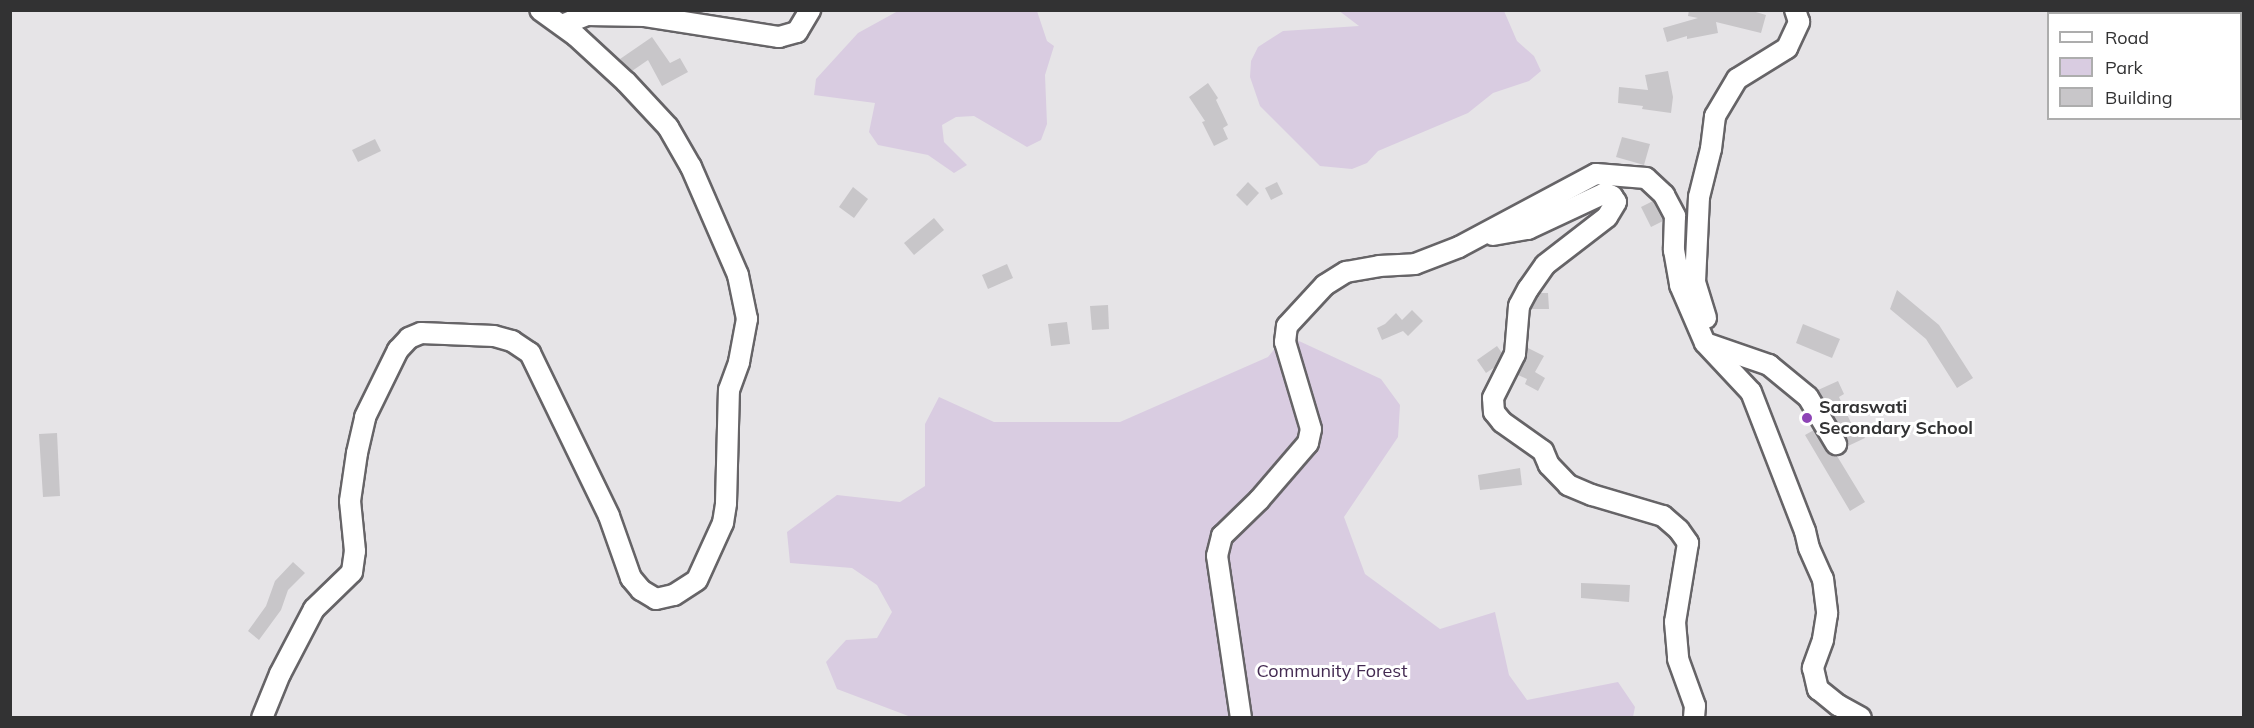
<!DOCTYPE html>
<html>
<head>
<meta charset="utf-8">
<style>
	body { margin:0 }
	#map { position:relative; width:2254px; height:728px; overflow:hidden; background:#e6e4e7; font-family:Mulish,sans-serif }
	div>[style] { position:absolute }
	.green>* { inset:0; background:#d9cce1 }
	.building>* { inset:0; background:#c8c6c9 }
	.roads { filter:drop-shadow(2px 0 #666467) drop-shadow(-2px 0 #666467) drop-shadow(0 2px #666467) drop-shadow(0 -2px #666467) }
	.minor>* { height:20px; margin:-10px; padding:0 10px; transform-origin:10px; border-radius:10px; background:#fff }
	.dots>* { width:16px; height:16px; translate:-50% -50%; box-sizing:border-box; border:3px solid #fff; border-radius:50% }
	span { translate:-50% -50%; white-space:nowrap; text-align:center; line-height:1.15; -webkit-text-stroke:6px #fff; paint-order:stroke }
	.poi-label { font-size:18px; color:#323233; font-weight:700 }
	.left { translate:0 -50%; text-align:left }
	.park-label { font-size:18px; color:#432a51 }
	.frame { position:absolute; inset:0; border:12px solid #323233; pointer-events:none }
	.legend { position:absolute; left:2047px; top:12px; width:195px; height:108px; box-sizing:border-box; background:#fff; border:2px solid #adadad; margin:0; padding:8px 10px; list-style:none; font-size:18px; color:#323233 }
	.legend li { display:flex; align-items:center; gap:12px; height:30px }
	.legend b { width:30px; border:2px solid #adadad }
</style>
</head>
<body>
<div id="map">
	<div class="green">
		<i style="clip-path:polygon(1338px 10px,1504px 11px,1517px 41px,1534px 56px,1541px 71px,1529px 81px,1493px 93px,1468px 113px,1378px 151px,1367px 163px,1352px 169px,1320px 166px,1260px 106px,1250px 77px,1251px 61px,1258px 47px,1283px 31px,1359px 26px)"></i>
		<i style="clip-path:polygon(898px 11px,1037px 11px,1047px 41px,1054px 46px,1045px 75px,1047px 124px,1041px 140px,1027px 147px,974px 116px,956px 117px,942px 125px,944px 142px,967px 165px,954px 173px,928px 155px,878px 145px,869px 132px,875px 103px,814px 95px,816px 79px,858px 33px)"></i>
		<i style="clip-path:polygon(1286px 335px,1381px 379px,1400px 405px,1398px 437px,1344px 517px,1365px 574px,1440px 629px,1495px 612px,1509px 675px,1527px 700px,1618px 682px,1635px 707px,1633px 717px,911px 717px,837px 689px,826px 662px,846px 640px,877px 638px,892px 612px,877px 585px,852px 568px,790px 563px,787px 532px,837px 495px,900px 502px,925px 486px,925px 424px,939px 397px,994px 422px,1120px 422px,1268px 357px)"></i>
	</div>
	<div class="building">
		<i style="clip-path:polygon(1689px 10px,1749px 10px,1766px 15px,1761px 33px,1716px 22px,1718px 33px,1687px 39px,1687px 36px,1667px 42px,1663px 28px,1698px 18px,1688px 16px)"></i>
		<i style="clip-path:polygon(652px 37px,670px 63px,680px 58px,688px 72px,662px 86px,648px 60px,632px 71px,620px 59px)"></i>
		<i style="clip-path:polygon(1668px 71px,1673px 97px,1671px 113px,1642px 109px,1643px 106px,1618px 103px,1619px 87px,1648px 90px,1645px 75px)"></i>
		<i style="clip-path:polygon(1208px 83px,1218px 98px,1216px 100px,1228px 125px,1223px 128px,1228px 139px,1214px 146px,1202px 122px,1205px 121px,1189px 97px)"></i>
		<i style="clip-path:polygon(1622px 137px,1650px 144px,1644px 165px,1616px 157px)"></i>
		<i style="clip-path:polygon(375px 139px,381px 151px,358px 162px,352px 150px)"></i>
		<i style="clip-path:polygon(1248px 182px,1259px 193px,1247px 206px,1236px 195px)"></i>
		<i style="clip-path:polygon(1277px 182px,1283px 194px,1271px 200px,1265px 188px)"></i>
		<i style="clip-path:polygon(853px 187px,868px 199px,854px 218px,839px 207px)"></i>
		<i style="clip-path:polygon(1653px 201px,1663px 221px,1651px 227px,1641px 207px)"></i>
		<i style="clip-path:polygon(934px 218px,944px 230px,914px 255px,904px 243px)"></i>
		<i style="clip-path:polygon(1007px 264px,1013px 278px,988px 289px,982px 275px)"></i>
		<i style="clip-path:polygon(1897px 290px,1939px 325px,1973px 378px,1957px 388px,1926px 339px,1890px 309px)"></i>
		<i style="clip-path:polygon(1540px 293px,1548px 293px,1549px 309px,1531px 309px)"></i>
		<i style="clip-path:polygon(1108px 305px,1109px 329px,1092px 330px,1090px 306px)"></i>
		<i style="clip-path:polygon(1412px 310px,1423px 321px,1408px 336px,1403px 331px,1382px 340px,1377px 328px,1385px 324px,1396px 313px,1402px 320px)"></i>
		<i style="clip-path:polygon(1067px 322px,1070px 344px,1051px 346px,1048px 324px)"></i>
		<i style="clip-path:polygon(1803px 324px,1840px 339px,1832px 358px,1796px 343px)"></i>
		<i style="clip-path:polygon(1497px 346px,1502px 353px,1495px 367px,1486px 373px,1477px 360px)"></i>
		<i style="clip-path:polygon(1528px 348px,1544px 356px,1535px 372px,1545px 378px,1538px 391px,1525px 384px,1527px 379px,1518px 375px,1526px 359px)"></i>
		<i style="clip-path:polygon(1838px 381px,1844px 394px,1839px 397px,1852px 425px,1858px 423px,1865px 438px,1848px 446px,1846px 438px,1818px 390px)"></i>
		<i style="clip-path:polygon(1814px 430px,1826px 451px,1837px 456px,1865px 502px,1850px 511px,1805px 435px)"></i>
		<i style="clip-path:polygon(57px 433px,60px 496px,43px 497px,39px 434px)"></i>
		<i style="clip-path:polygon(1520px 468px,1522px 485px,1480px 490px,1478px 475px)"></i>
		<i style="clip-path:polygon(293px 562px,305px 573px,288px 590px,281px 610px,259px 640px,248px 631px,266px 606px,275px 581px)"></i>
		<i style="clip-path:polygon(1581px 583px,1630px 585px,1629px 602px,1581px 598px)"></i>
	</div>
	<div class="roads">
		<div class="minor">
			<i style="left:562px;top:25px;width:27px;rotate:-22deg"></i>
			<i style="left:587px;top:15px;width:58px;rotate:1deg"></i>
			<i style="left:645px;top:16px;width:136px;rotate:8.9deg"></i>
			<i style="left:779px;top:37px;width:19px;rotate:-16deg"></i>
			<i style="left:797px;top:32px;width:26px;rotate:-59deg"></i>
			<i style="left:1493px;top:235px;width:36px;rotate:-10deg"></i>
			<i style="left:1528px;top:229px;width:85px;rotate:-25.1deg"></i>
			<i style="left:1605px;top:193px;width:8px;rotate:23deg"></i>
			<i style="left:1612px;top:196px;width:7px;rotate:56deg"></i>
			<i style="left:1616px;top:202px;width:17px;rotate:121deg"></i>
			<i style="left:1607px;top:217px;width:78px;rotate:142.3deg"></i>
			<i style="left:1545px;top:265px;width:29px;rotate:125deg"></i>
			<i style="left:1528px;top:289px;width:19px;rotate:118deg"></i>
			<i style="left:1519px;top:306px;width:48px;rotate:94.8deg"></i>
			<i style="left:1515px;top:354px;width:49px;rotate:116.6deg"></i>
			<i style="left:1493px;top:398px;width:14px;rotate:86deg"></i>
			<i style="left:1494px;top:412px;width:13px;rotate:51deg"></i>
			<i style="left:1502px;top:422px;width:50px;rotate:35.3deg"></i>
			<i style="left:1543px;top:451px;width:15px;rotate:67deg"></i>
			<i style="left:1549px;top:465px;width:28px;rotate:46deg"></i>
			<i style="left:1568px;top:485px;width:26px;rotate:23deg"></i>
			<i style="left:1592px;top:495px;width:74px;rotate:16.5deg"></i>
			<i style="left:1663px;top:516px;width:21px;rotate:41deg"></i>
			<i style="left:1679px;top:530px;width:16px;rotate:55deg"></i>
			<i style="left:1688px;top:543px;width:80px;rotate:99.3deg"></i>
			<i style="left:1675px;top:622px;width:37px;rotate:85deg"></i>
			<i style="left:1678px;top:659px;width:50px;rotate:70.1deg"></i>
			<i style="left:1695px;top:706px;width:12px;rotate:95deg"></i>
			<i style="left:1706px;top:318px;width:38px;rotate:-107deg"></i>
			<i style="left:1695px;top:282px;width:85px;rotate:-87.3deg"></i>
			<i style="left:1699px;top:197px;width:49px;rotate:-76deg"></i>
			<i style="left:1711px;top:149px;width:33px;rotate:-83deg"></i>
			<i style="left:1715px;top:116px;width:43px;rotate:-59.3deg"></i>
			<i style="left:1737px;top:79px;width:59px;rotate:-31.8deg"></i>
			<i style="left:1787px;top:48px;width:29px;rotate:-65deg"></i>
			<i style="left:1799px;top:22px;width:13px;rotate:-108deg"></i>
			<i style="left:1708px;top:344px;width:65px;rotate:19deg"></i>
			<i style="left:1769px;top:365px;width:50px;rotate:39.4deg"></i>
			<i style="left:1808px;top:397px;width:55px;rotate:59.2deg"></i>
			<i style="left:262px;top:718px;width:48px;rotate:-67.8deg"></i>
			<i style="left:280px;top:674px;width:73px;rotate:-62.4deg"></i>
			<i style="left:314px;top:609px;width:53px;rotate:-44.2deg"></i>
			<i style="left:352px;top:572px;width:21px;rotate:-82deg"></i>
			<i style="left:355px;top:551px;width:50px;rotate:-95.7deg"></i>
			<i style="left:350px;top:501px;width:49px;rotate:-81.7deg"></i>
			<i style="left:357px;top:453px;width:37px;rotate:-77deg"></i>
			<i style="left:365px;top:417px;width:75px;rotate:-63.8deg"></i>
			<i style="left:398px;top:350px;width:16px;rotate:-47deg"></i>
			<i style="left:409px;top:338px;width:13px;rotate:-23deg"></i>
			<i style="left:421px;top:333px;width:73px;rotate:2.4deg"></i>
			<i style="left:494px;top:336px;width:19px;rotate:16deg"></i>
			<i style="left:512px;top:341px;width:22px;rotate:34deg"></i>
			<i style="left:530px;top:353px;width:181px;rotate:64.1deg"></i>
			<i style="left:609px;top:516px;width:66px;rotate:70.5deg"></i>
			<i style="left:631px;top:578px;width:16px;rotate:50deg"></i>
			<i style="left:641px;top:590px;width:17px;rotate:31deg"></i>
			<i style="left:656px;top:599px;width:18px;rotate:-13deg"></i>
			<i style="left:674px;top:595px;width:27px;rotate:-33deg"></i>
			<i style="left:697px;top:580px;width:63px;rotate:-65.5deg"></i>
			<i style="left:723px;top:523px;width:20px;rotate:-81deg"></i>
			<i style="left:726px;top:503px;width:113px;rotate:-88.5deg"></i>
			<i style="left:729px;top:390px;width:30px;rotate:-70deg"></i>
			<i style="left:739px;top:362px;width:44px;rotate:-79.5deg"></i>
			<i style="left:747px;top:319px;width:45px;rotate:-101.6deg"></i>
			<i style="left:738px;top:275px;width:118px;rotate:-113.5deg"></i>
			<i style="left:691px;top:167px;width:46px;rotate:-119.9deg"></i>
			<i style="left:668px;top:127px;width:62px;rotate:-133deg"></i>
			<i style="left:626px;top:82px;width:68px;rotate:-137.4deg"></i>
			<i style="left:576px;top:36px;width:44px;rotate:-144.2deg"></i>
			<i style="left:1241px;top:718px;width:164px;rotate:-98.4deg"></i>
			<i style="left:1217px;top:556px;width:21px;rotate:-76deg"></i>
			<i style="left:1222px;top:536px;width:52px;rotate:-44.2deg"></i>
			<i style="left:1259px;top:500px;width:75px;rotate:-49.3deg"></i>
			<i style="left:1308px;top:443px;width:14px;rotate:-78deg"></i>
			<i style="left:1311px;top:429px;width:91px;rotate:-106.6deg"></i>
			<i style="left:1285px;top:342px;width:16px;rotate:-83deg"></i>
			<i style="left:1287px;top:326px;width:56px;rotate:-47.2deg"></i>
			<i style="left:1325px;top:285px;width:25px;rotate:-32deg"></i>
			<i style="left:1346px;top:272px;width:34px;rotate:-10deg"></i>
			<i style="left:1379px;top:266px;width:36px;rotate:-3deg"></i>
			<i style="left:1415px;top:264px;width:47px;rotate:-21.1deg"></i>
			<i style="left:1459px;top:247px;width:155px;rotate:-28.1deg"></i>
			<i style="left:1596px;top:174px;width:50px;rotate:4.6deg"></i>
			<i style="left:1646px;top:178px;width:25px;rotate:43deg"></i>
			<i style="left:1664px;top:195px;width:24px;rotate:62deg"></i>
			<i style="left:1675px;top:216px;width:34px;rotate:92deg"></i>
			<i style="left:1674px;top:250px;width:36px;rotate:80deg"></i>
			<i style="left:1680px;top:285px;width:63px;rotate:66.7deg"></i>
			<i style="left:1705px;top:343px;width:67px;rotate:46.8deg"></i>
			<i style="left:1751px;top:392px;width:149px;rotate:68.8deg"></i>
			<i style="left:1805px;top:531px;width:17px;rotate:77deg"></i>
			<i style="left:1809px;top:548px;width:34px;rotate:66deg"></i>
			<i style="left:1823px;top:579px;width:35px;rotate:83deg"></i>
			<i style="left:1827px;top:614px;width:26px;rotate:99deg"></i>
			<i style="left:1823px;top:640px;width:30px;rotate:110deg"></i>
			<i style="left:1813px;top:668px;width:22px;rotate:77deg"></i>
			<i style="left:1818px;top:689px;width:26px;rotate:39deg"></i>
			<i style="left:1838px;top:705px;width:26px;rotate:29deg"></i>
		</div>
	</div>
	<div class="dots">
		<i style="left:1807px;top:418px;background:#8e44b6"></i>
	</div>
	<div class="poi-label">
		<span class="left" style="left:1819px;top:418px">Saraswati<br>Secondary School</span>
	</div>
	<div class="park-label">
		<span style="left:1332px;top:671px">Community Forest</span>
	</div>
	<div class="frame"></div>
	<ul class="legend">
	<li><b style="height:8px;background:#fff"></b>Road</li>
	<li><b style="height:16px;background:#d9cce1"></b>Park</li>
	<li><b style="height:16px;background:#c8c6c9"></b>Building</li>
	</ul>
</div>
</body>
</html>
